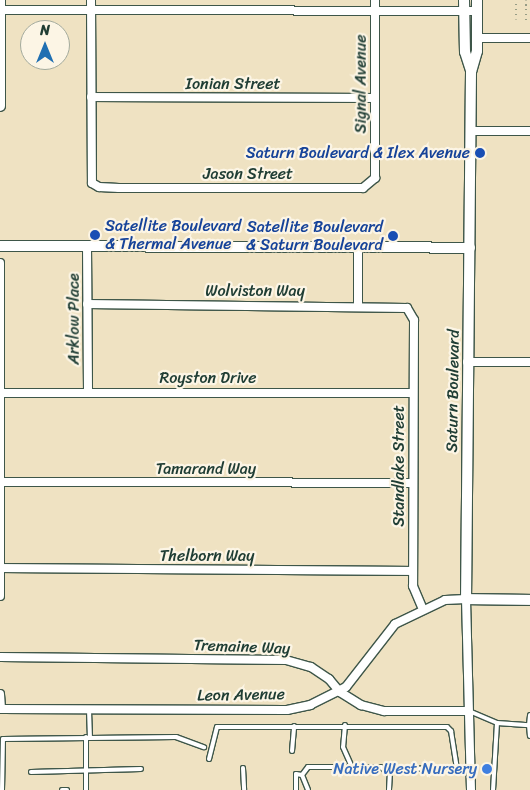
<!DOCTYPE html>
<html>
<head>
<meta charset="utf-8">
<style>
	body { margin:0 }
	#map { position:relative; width:530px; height:790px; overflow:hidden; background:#efe2c2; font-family:Sriracha,sans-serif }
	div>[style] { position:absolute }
	.path>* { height:1px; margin-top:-0.5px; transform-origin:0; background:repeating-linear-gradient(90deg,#3e5649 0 1px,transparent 0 5px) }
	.roads { filter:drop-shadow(1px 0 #3e5649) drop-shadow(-1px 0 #3e5649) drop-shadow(0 1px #3e5649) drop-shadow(0 -1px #3e5649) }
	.service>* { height:4px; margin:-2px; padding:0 2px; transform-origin:2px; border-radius:2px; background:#fff }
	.minor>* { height:8px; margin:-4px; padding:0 4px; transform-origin:4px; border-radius:4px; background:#fff }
	.tertiary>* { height:10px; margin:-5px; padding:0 5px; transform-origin:5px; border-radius:5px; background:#fff }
	.dots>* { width:14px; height:14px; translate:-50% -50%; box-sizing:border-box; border:2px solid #fcf5e5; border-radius:50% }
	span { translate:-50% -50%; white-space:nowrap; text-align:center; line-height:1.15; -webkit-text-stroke:4.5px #fcf5e5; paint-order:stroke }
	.street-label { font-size:16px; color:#1f3d34 }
	.transit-label { font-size:16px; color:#164399 }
	.right { translate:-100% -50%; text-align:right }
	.left { translate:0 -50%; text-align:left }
	.shop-label { font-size:16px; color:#366cbe }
	.north { position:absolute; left:20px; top:20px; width:50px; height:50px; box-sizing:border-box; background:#fcf5e5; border:1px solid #a4ab9e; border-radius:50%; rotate:0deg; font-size:14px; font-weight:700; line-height:20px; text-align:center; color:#1f3d34 }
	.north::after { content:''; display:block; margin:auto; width:18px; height:22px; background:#1f6fb2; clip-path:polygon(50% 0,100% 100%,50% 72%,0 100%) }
</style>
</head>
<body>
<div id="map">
	<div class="path">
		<i style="left:516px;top:19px;width:19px;rotate:-90deg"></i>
		<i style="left:526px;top:20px;width:20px;rotate:-90deg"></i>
	</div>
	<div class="roads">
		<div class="service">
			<i style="left:89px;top:710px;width:27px;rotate:88deg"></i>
			<i style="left:469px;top:711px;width:30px;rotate:23deg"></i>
			<i style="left:497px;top:723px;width:67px;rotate:93.4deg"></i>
			<i style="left:497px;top:723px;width:32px;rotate:4deg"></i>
			<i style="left:529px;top:725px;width:11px;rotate:85deg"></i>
			<i style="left:345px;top:725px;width:22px;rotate:95deg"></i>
			<i style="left:343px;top:747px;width:22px;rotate:66deg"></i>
			<i style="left:529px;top:725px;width:10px;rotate:-84deg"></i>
			<i style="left:86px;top:737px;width:53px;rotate:90deg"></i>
			<i style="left:292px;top:751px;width:25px;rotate:-85deg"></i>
			<i style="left:209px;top:759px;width:33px;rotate:-76deg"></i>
			<i style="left:217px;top:727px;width:230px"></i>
			<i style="left:447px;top:727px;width:6px;rotate:45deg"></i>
			<i style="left:451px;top:731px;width:37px;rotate:81deg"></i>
			<i style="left:243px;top:768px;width:22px;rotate:87deg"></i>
			<i style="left:31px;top:772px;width:110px;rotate:-1.6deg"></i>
			<i style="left:302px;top:775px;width:16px;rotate:68deg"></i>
			<i style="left:2px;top:790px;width:51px;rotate:-88.9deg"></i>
			<i style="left:3px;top:739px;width:173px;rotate:-0.7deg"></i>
			<i style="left:176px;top:737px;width:30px;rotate:20deg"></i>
			<i style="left:62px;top:790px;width:5px"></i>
			<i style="left:296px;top:790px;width:16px;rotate:-90deg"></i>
			<i style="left:296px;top:774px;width:6px;rotate:9deg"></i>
			<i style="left:302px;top:775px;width:10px;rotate:-53deg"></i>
			<i style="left:308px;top:767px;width:73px"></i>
			<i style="left:381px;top:767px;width:9px;rotate:41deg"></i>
			<i style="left:389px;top:790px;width:21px;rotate:-87deg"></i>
			<i style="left:390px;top:769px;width:80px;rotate:-0.7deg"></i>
		</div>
		<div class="minor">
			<i style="left:91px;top:0;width:183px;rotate:89.7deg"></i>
			<i style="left:92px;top:183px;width:8px;rotate:30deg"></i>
			<i style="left:99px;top:187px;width:20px;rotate:3deg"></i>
			<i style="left:119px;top:188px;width:244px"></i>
			<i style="left:363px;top:188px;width:16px;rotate:-40deg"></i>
			<i style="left:375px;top:178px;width:178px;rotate:-90deg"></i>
			<i style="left:0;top:10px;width:477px;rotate:0.1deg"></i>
			<i style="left:477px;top:38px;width:53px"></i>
			<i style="left:91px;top:97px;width:284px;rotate:0.2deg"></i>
			<i style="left:470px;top:131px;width:60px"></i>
			<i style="left:87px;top:246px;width:145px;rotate:89.6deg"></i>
			<i style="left:358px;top:247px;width:58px;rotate:90deg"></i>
			<i style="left:0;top:263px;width:333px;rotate:90deg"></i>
			<i style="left:87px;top:304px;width:320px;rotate:0.7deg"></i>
			<i style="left:407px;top:308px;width:14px;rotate:60deg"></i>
			<i style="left:414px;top:320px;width:266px;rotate:90.2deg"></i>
			<i style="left:413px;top:586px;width:25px;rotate:67deg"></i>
			<i style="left:467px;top:362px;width:63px"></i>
			<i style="left:2px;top:393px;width:411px"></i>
			<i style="left:1px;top:482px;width:411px;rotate:0.1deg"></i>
			<i style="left:1px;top:568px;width:412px;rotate:0.4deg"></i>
			<i style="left:0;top:657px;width:286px;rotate:0.6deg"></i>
			<i style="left:286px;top:660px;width:26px;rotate:16deg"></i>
			<i style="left:311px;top:667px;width:22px;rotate:34deg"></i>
			<i style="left:329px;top:679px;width:17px;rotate:50deg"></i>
			<i style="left:340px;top:692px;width:25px;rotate:32deg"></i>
			<i style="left:361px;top:705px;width:24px;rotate:15deg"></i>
			<i style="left:384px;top:711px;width:83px"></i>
			<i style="left:0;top:694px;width:15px;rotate:86deg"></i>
			<i style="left:0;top:709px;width:287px;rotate:0.2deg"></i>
			<i style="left:287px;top:710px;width:24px;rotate:-12deg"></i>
			<i style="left:310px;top:705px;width:40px;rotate:-26.6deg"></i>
			<i style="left:346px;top:687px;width:80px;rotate:-52.1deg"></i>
			<i style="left:395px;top:624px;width:55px;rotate:-25.6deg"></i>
			<i style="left:445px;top:600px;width:21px;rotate:-3deg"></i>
			<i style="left:466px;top:599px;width:191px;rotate:88.5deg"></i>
		</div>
		<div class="tertiary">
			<i style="left:464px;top:0;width:52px;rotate:88.9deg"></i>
			<i style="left:465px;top:52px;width:20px;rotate:72deg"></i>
			<i style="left:477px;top:0;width:51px;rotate:90deg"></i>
			<i style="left:477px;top:51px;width:22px;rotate:106deg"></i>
			<i style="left:471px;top:72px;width:527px;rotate:90.54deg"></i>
			<i style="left:466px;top:599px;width:64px;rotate:0.9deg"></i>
			<i style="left:0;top:106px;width:106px;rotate:-90deg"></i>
			<i style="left:0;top:246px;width:470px;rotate:0.2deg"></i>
		</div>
	</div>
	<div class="dots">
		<i style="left:480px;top:153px;background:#1a4fb4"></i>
		<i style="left:95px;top:235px;background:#1a4fb4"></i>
		<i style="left:393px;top:236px;background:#1a4fb4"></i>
		<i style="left:487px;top:769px;background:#3f7fe0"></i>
	</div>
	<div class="street-label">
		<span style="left:233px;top:84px">Ionian Street</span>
		<span style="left:361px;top:84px;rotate:-90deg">Signal Avenue</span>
		<span style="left:248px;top:174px">Jason Street</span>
		<span style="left:255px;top:291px">Wolviston Way</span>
		<span style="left:74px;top:319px;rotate:-90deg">Arklow Place</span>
		<span style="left:208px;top:378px">Royston Drive</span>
		<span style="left:453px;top:391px;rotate:-89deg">Saturn Boulevard</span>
		<span style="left:399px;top:466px;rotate:-90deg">Standlake Street</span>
		<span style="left:206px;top:469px">Tamarand Way</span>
		<span style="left:207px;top:556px">Thelborn Way</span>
		<span style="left:242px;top:647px;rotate:2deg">Tremaine Way</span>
		<span style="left:241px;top:695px;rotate:-1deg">Leon Avenue</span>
	</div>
	<div class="transit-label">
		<span class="right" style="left:470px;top:153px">Saturn Boulevard &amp; Ilex Avenue</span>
		<span class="left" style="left:105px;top:235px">Satellite Boulevard<br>&amp; Thermal Avenue</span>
		<span class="right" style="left:383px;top:236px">Satellite Boulevard<br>&amp; Saturn Boulevard</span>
	</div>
	<div class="shop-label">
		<span class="right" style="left:477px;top:769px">Native West Nursery</span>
	</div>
	<div class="north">N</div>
</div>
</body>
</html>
